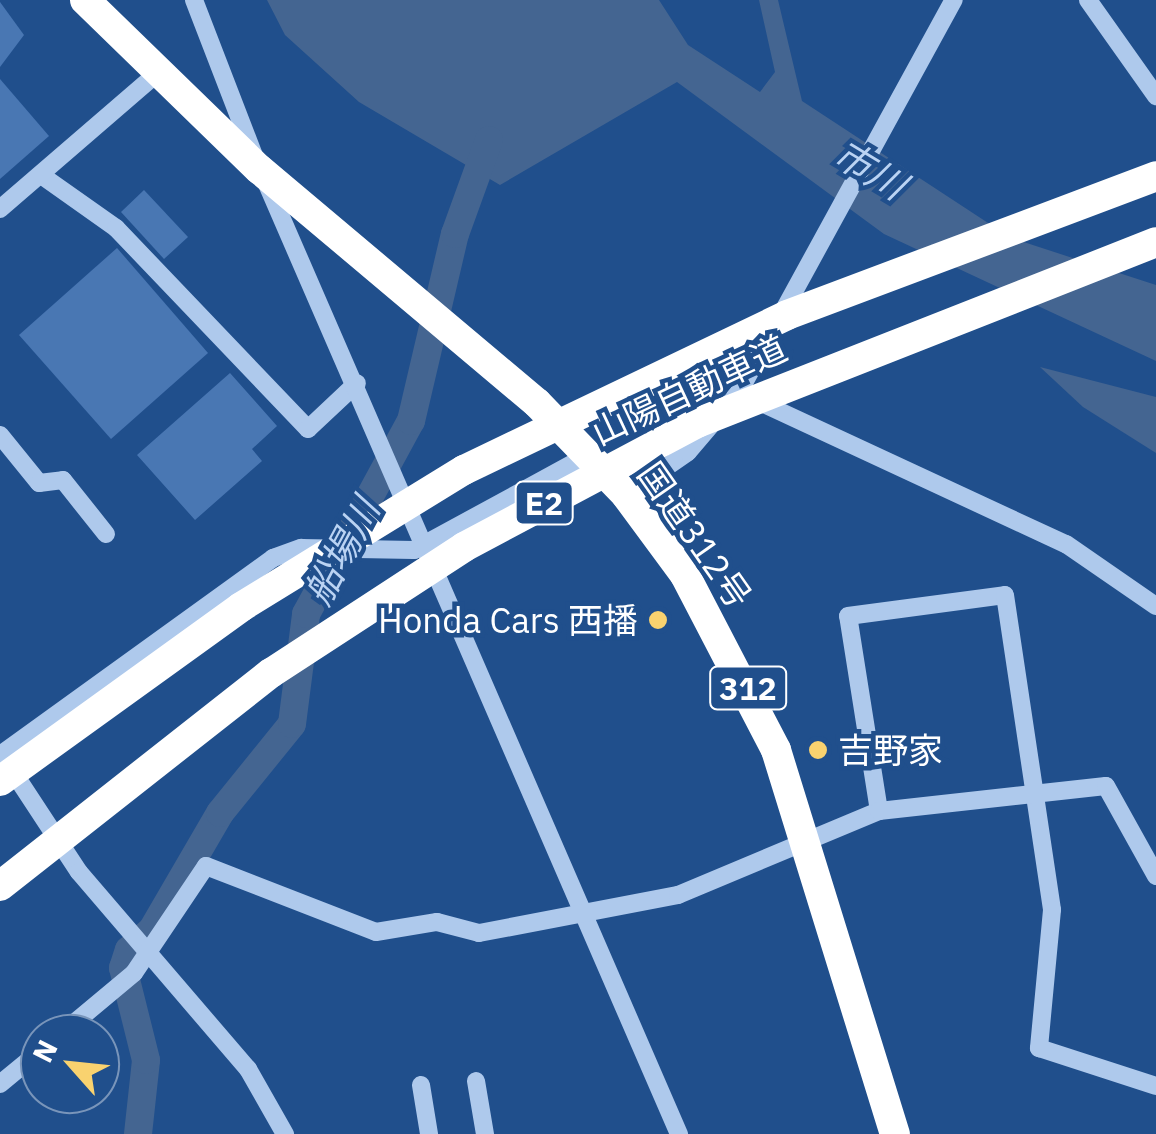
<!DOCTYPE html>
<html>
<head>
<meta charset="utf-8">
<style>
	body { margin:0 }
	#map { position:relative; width:1156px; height:1134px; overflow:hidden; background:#204f8c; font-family:"IBM Plex Sans","Noto Sans JP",sans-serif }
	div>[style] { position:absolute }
	.water>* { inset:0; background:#446591 }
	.river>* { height:28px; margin:-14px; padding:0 14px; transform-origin:14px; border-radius:14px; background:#446591 }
	.building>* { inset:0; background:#4977b3 }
	.minor>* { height:18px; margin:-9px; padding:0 9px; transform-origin:9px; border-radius:9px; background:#aec9ec }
	.highway>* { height:30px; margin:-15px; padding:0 15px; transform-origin:15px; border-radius:15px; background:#fff }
	.highway-bridge>* { height:30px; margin:-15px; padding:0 15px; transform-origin:15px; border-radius:15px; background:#fff }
	.dots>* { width:28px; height:28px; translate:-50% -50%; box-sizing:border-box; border:5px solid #204f8c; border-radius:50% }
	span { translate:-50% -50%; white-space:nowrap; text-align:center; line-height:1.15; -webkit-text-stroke:9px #204f8c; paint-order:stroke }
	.shield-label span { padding:2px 8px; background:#204f8c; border:2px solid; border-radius:8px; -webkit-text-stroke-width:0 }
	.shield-label { font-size:32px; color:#fff; font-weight:700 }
	.street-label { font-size:35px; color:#fff }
	.poi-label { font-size:35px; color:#fff }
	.right { translate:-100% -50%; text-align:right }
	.left { translate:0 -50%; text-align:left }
	.water-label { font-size:38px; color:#bad3f3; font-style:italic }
	.north { position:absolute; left:20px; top:1014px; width:100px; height:100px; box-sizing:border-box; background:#204f8c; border:2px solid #7995ba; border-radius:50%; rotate:297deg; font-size:28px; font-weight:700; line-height:40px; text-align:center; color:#fff }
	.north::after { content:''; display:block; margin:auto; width:35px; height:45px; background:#f9d26f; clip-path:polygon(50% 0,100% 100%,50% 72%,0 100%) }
</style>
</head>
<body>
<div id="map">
	<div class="water">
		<i style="clip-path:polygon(267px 0,659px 0,688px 45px,760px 92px,775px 72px,759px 0,778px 0,802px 101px,1011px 238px,1156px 285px,1156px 361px,884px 234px,677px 82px,500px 185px,359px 102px,285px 35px)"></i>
		<i style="clip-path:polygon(1040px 367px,1156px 397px,1156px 453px,1083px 407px)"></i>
	</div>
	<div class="river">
		<i style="left:138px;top:1134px;width:74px;rotate:-83.8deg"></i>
		<i style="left:146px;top:1060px;width:95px;rotate:-104deg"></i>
		<i style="left:123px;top:968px;width:19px;rotate:-72deg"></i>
		<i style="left:129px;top:950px;width:30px;rotate:-41deg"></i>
		<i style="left:152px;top:930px;width:135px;rotate:-59.8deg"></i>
		<i style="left:220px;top:813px;width:114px;rotate:-51deg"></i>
		<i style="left:292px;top:724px;width:111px;rotate:-82.7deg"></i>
		<i style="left:306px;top:614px;width:220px;rotate:-61.5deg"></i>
		<i style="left:411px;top:421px;width:192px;rotate:-76.8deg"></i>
		<i style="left:455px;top:234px;width:100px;rotate:-70.1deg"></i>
	</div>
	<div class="building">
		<i style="clip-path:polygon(0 2px,24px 35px,0 67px)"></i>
		<i style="clip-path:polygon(0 79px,49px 136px,0 179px)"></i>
		<i style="clip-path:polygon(144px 190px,188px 237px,164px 259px,121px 212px)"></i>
		<i style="clip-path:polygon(117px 248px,208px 353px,111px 439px,19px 335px)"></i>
		<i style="clip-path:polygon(230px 373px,277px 426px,252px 449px,262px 461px,195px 520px,137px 455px)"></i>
	</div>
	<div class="minor">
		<i style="left:194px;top:0;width:169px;rotate:68.9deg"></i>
		<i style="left:1088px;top:0;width:118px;rotate:54.7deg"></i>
		<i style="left:41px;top:175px;width:92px;rotate:35.2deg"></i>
		<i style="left:116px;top:228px;width:278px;rotate:46.3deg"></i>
		<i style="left:308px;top:429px;width:67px;rotate:-43.2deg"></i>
		<i style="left:266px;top:182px;width:1038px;rotate:66.55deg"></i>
		<i style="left:0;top:209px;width:205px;rotate:-40.8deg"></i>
		<i style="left:753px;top:399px;width:345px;rotate:24.9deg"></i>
		<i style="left:1066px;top:544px;width:109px;rotate:34.6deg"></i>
		<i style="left:0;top:435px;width:62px;rotate:50.9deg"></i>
		<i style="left:39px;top:483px;width:24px;rotate:-7deg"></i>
		<i style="left:63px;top:480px;width:69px;rotate:51.5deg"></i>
		<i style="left:626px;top:495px;width:75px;rotate:-34.7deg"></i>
		<i style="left:688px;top:452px;width:79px;rotate:-49.6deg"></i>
		<i style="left:739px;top:392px;width:447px;rotate:-61.3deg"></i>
		<i style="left:0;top:755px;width:337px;rotate:-35.8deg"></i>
		<i style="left:273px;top:558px;width:30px;rotate:-20deg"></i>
		<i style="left:301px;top:548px;width:113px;rotate:1deg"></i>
		<i style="left:414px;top:550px;width:198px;rotate:-28.6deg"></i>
		<i style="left:8px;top:764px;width:129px;rotate:56.7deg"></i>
		<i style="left:79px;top:872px;width:260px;rotate:49.4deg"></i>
		<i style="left:248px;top:1069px;width:75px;rotate:60.4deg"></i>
		<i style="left:879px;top:811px;width:197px;rotate:-99deg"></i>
		<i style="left:848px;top:616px;width:158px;rotate:-7.6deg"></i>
		<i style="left:1005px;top:595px;width:318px;rotate:81.5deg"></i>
		<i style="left:1052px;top:910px;width:139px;rotate:95.4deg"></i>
		<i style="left:1039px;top:1048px;width:123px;rotate:18deg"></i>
		<i style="left:61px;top:1034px;width:95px;rotate:-39.9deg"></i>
		<i style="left:134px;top:973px;width:129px;rotate:-56.1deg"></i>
		<i style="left:206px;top:866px;width:182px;rotate:21.2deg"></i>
		<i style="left:376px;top:932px;width:62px;rotate:-9.3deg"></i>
		<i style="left:437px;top:922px;width:43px;rotate:14.7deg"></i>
		<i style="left:479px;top:933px;width:203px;rotate:-10.8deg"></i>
		<i style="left:678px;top:895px;width:218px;rotate:-22.7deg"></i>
		<i style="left:879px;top:811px;width:228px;rotate:-6.3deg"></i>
		<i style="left:1106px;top:786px;width:103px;rotate:60.9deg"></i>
		<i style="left:476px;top:1081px;width:54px;rotate:80.4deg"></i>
		<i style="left:0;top:1084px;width:52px;rotate:-39.5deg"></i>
		<i style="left:421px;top:1085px;width:50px;rotate:80.7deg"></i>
	</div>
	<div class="highway">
		<i style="left:85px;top:0;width:243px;rotate:44.2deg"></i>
		<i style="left:259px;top:169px;width:363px;rotate:40.1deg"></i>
		<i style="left:537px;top:403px;width:128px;rotate:45.9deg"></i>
		<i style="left:626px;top:495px;width:99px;rotate:53.6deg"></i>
		<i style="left:685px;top:575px;width:197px;rotate:62.5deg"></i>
		<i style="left:776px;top:750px;width:402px;rotate:72.8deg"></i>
	</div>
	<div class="highway-bridge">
		<i style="left:0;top:781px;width:297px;rotate:-35.8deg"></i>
		<i style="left:241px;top:607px;width:262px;rotate:-31.6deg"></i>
		<i style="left:464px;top:470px;width:358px;rotate:-25.6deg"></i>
		<i style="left:787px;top:315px;width:394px;rotate:-20.6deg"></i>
		<i style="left:0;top:886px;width:345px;rotate:-38.2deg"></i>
		<i style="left:271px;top:673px;width:230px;rotate:-33.1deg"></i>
		<i style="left:464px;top:547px;width:264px;rotate:-28deg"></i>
		<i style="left:697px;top:423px;width:493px;rotate:-21.5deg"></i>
	</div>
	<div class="dots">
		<i style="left:658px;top:620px;background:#f9d26f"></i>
		<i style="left:818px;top:750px;background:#f9d26f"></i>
	</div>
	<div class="shield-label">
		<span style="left:544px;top:503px">E2</span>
		<span style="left:748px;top:688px">312</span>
	</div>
	<div class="street-label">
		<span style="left:689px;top:390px;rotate:-25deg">山陽自動車道</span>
		<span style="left:695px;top:535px;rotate:55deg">国道312号</span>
	</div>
	<div class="poi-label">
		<span class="right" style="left:638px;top:620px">Honda Cars 西播</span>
		<span class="left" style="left:838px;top:750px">吉野家</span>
	</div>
	<div class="water-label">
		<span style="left:870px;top:169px;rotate:31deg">市川</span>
		<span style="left:341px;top:551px;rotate:-62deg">船場川</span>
	</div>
	<div class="north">N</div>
</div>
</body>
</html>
